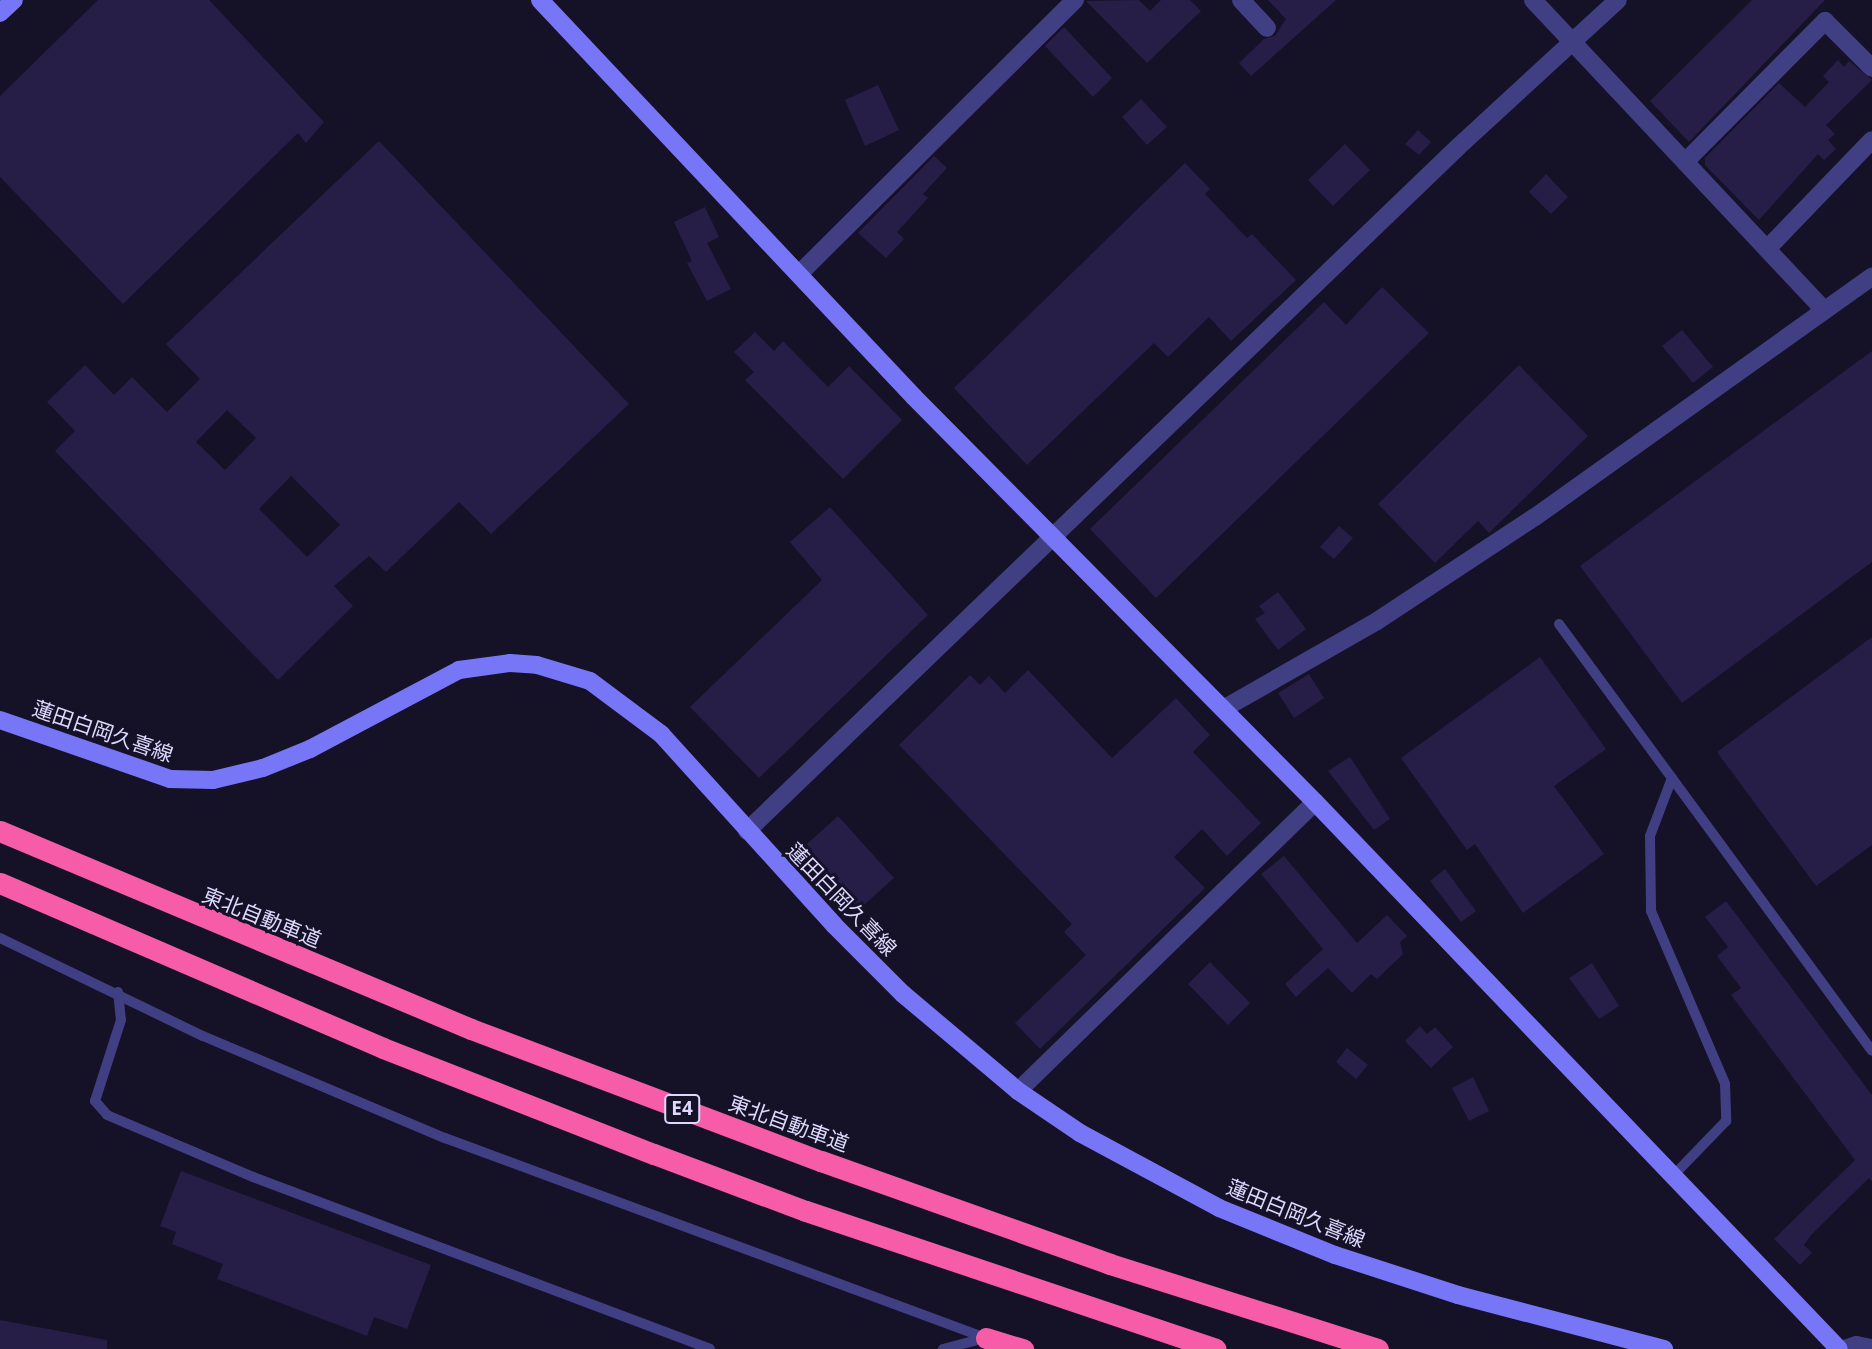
<!DOCTYPE html>
<html>
<head>
<meta charset="utf-8">
<style>
	body { margin:0 }
	#map { position:relative; width:1872px; height:1349px; overflow:hidden; background:#151127; font-family:"Noto Sans","Noto Sans JP",sans-serif }
	div>[style] { position:absolute }
	.building>* { inset:0; background:#261e47 }
	.lane>* { height:10px; margin:-5px; padding:0 5px; transform-origin:5px; border-radius:5px; background:#413f83 }
	.street>* { height:18px; margin:-9px; padding:0 9px; transform-origin:9px; border-radius:9px; background:#413f83 }
	.secondary>* { height:18px; margin:-9px; padding:0 9px; transform-origin:9px; border-radius:9px; background:#7776f7 }
	.highway>* { height:21px; margin:-10.5px; padding:0 10.5px; transform-origin:10.5px; border-radius:10.5px; background:#f65ca8 }
	span { translate:-50% -50%; white-space:nowrap; text-align:center; line-height:1.15; -webkit-text-stroke:6px #151127; paint-order:stroke }
	.shield-label span { padding:2px 5px; background:#151127; border:2px solid; border-radius:5px; -webkit-text-stroke-width:0 }
	.shield-label { font-size:19px; color:#ddd9fd; font-weight:700 }
	.street-label { font-size:21px; color:#ddd9fd }
</style>
</head>
<body>
<div id="map">
	<div class="building">
		<i style="clip-path:polygon(98px 0,209px 0,324px 122px,306px 143px,298px 133px,123px 304px,0 177px,0 96px)"></i>
		<i style="clip-path:polygon(1139px 0,1150px 11px,1161px 0,1190px 0,1201px 11px,1147px 63px,1086px 1px)"></i>
		<i style="clip-path:polygon(1268px 0,1336px 0,1251px 76px,1239px 63px,1264px 39px,1275px 36px,1286px 19px)"></i>
		<i style="clip-path:polygon(1752px 0,1825px 0,1689px 142px,1650px 101px)"></i>
		<i style="clip-path:polygon(1064px 27px,1112px 78px,1093px 97px,1045px 46px)"></i>
		<i style="clip-path:polygon(1838px 60px,1844px 67px,1849px 61px,1872px 80px,1826px 125px,1835px 134px,1828px 140px,1836px 149px,1824px 160px,1818px 154px,1759px 220px,1705px 165px,1705px 158px,1779px 83px,1805px 107px,1829px 82px,1823px 76px)"></i>
		<i style="clip-path:polygon(878px 85px,899px 130px,865px 146px,845px 100px)"></i>
		<i style="clip-path:polygon(1141px 99px,1167px 127px,1147px 145px,1122px 117px)"></i>
		<i style="clip-path:polygon(1418px 130px,1431px 142px,1419px 155px,1405px 144px)"></i>
		<i style="clip-path:polygon(evenodd,379px 141px,629px 404px,491px 534px,459px 502px,386px 572px,369px 556px,334px 586px,353px 606px,278px 680px,55px 451px,75px 431px,47px 402px,85px 365px,114px 395px,132px 377px,167px 412px,200px 379px,166px 344px,379px 141px,227px 410px,256px 438px,225px 470px,196px 442px,227px 410px,379px 141px,291px 476px,340px 525px,307px 557px,259px 509px,291px 476px)"></i>
		<i style="clip-path:polygon(1345px 144px,1370px 170px,1333px 206px,1308px 180px)"></i>
		<i style="clip-path:polygon(934px 156px,947px 168px,923px 194px,928px 198px,897px 232px,904px 239px,886px 258px,858px 233px)"></i>
		<i style="clip-path:polygon(1185px 163px,1210px 189px,1205px 194px,1247px 238px,1252px 234px,1296px 280px,1231px 341px,1209px 317px,1168px 357px,1154px 343px,1027px 465px,954px 388px)"></i>
		<i style="clip-path:polygon(1546px 174px,1568px 197px,1551px 214px,1529px 192px)"></i>
		<i style="clip-path:polygon(705px 207px,719px 237px,707px 243px,731px 289px,707px 301px,687px 263px,692px 261px,674px 222px)"></i>
		<i style="clip-path:polygon(1382px 287px,1429px 333px,1156px 598px,1090px 529px,1324px 302px,1346px 325px)"></i>
		<i style="clip-path:polygon(1682px 330px,1713px 367px,1693px 383px,1662px 346px)"></i>
		<i style="clip-path:polygon(755px 332px,774px 351px,783px 341px,828px 387px,849px 366px,902px 420px,843px 479px,745px 380px,754px 372px,734px 352px)"></i>
		<i style="clip-path:polygon(1872px 351px,1872px 562px,1682px 703px,1580px 566px)"></i>
		<i style="clip-path:polygon(1519px 365px,1588px 436px,1489px 533px,1478px 521px,1435px 563px,1378px 504px)"></i>
		<i style="clip-path:polygon(830px 507px,928px 615px,759px 778px,690px 707px,822px 580px,790px 542px)"></i>
		<i style="clip-path:polygon(1339px 526px,1353px 538px,1334px 559px,1320px 547px)"></i>
		<i style="clip-path:polygon(1278px 592px,1306px 629px,1278px 650px,1255px 619px,1265px 613px,1259px 606px)"></i>
		<i style="clip-path:polygon(1872px 637px,1872px 845px,1816px 886px,1717px 752px)"></i>
		<i style="clip-path:polygon(1540px 657px,1606px 749px,1554px 786px,1604px 854px,1523px 913px,1475px 844px,1467px 850px,1401px 758px)"></i>
		<i style="clip-path:polygon(1028px 670px,1112px 758px,1176px 698px,1210px 735px,1193px 752px,1261px 823px,1227px 856px,1202px 829px,1174px 857px,1205px 888px,1040px 1049px,1015px 1023px,1086px 955px,1064px 932px,1072px 924px,899px 745px,970px 675px,980px 685px,989px 676px,1005px 693px)"></i>
		<i style="clip-path:polygon(1309px 674px,1324px 698px,1294px 718px,1278px 693px)"></i>
		<i style="clip-path:polygon(1350px 757px,1390px 819px,1374px 830px,1328px 771px)"></i>
		<i style="clip-path:polygon(838px 816px,894px 878px,854px 914px,798px 852px)"></i>
		<i style="clip-path:polygon(1284px 856px,1357px 943px,1387px 915px,1407px 936px,1400px 942px,1403px 954px,1377px 979px,1371px 974px,1352px 993px,1328px 968px,1296px 997px,1285px 984px,1323px 949px,1261px 874px)"></i>
		<i style="clip-path:polygon(1445px 869px,1476px 911px,1461px 922px,1430px 881px)"></i>
		<i style="clip-path:polygon(1726px 901px,1872px 1095px,1872px 1182px,1869px 1178px,1811px 1235px,1804px 1245px,1812px 1253px,1800px 1265px,1774px 1239px,1855px 1160px,1731px 995px,1741px 988px,1717px 956px,1728px 947px,1705px 917px)"></i>
		<i style="clip-path:polygon(1210px 962px,1250px 1003px,1228px 1025px,1188px 984px)"></i>
		<i style="clip-path:polygon(1592px 963px,1619px 1006px,1599px 1019px,1569px 978px)"></i>
		<i style="clip-path:polygon(1420px 1026px,1427px 1034px,1435px 1027px,1453px 1047px,1431px 1068px,1405px 1041px)"></i>
		<i style="clip-path:polygon(1347px 1048px,1368px 1065px,1356px 1079px,1336px 1062px)"></i>
		<i style="clip-path:polygon(1473px 1077px,1489px 1111px,1469px 1121px,1452px 1088px)"></i>
		<i style="clip-path:polygon(181px 1171px,431px 1265px,407px 1329px,374px 1317px,367px 1336px,217px 1279px,223px 1264px,172px 1244px,176px 1232px,160px 1226px)"></i>
		<i style="clip-path:polygon(0 1320px,107px 1340px,107px 1349px,0 1349px)"></i>
	</div>
	<div class="lane">
		<i style="left:1559px;top:624px;width:529px;rotate:53.76deg"></i>
		<i style="left:1672px;top:778px;width:62px;rotate:110.8deg"></i>
		<i style="left:1650px;top:836px;width:75px;rotate:89.2deg"></i>
		<i style="left:1651px;top:911px;width:188px;rotate:66.8deg"></i>
		<i style="left:1725px;top:1084px;width:37px;rotate:88deg"></i>
		<i style="left:1726px;top:1121px;width:78px;rotate:134deg"></i>
		<i style="left:0;top:938px;width:225px;rotate:25.8deg"></i>
		<i style="left:203px;top:1036px;width:263px;rotate:22.9deg"></i>
		<i style="left:445px;top:1138px;width:577px;rotate:20.29deg"></i>
		<i style="left:118px;top:992px;width:28px;rotate:84deg"></i>
		<i style="left:121px;top:1020px;width:85px;rotate:107.8deg"></i>
		<i style="left:95px;top:1101px;width:18px;rotate:49deg"></i>
		<i style="left:107px;top:1115px;width:159px;rotate:23deg"></i>
		<i style="left:253px;top:1177px;width:488px;rotate:20.6deg"></i>
		<i style="left:943px;top:1349px;width:43px;rotate:-14.7deg"></i>
	</div>
	<div class="street">
		<i style="left:1241px;top:0;width:38px;rotate:47deg"></i>
		<i style="left:1533px;top:0;width:425px;rotate:46.8deg"></i>
		<i style="left:1685px;top:162px;width:199px;rotate:-45.2deg"></i>
		<i style="left:1825px;top:21px;width:66px;rotate:45deg"></i>
		<i style="left:1767px;top:249px;width:151px;rotate:-46.1deg"></i>
		<i style="left:799px;top:274px;width:389px;rotate:-44.8deg"></i>
		<i style="left:1223px;top:709px;width:177px;rotate:-29.7deg"></i>
		<i style="left:1377px;top:621px;width:189px;rotate:-33.4deg"></i>
		<i style="left:1535px;top:517px;width:414px;rotate:-35.5deg"></i>
		<i style="left:747px;top:831px;width:987px;rotate:-43.89deg"></i>
		<i style="left:1458px;top:147px;width:217px;rotate:-42.6deg"></i>
		<i style="left:1018px;top:1091px;width:414px;rotate:-44.2deg"></i>
		<i style="left:1844px;top:1349px;width:13px;rotate:-18deg"></i>
		<i style="left:1856px;top:1345px;width:16px;rotate:11deg"></i>
	</div>
	<div class="secondary">
		<i style="left:540px;top:0;width:545px;rotate:46.71deg"></i>
		<i style="left:914px;top:397px;width:570px;rotate:45.28deg"></i>
		<i style="left:1315px;top:802px;width:757px;rotate:46.23deg"></i>
		<i style="left:0;top:13px;width:19px;rotate:-43deg"></i>
		<i style="left:0;top:720px;width:180px;rotate:19.1deg"></i>
		<i style="left:170px;top:779px;width:43px;rotate:1.3deg"></i>
		<i style="left:213px;top:780px;width:51px;rotate:-13.5deg"></i>
		<i style="left:263px;top:768px;width:51px;rotate:-22deg"></i>
		<i style="left:310px;top:749px;width:169px;rotate:-27.9deg"></i>
		<i style="left:459px;top:670px;width:51px;rotate:-7.8deg"></i>
		<i style="left:510px;top:663px;width:27px;rotate:4deg"></i>
		<i style="left:537px;top:665px;width:55px;rotate:16.8deg"></i>
		<i style="left:590px;top:681px;width:89px;rotate:36.7deg"></i>
		<i style="left:661px;top:734px;width:258px;rotate:47.8deg"></i>
		<i style="left:834px;top:925px;width:98px;rotate:45deg"></i>
		<i style="left:903px;top:994px;width:150px;rotate:40.1deg"></i>
		<i style="left:1018px;top:1091px;width:75px;rotate:34.1deg"></i>
		<i style="left:1080px;top:1133px;width:158px;rotate:28.3deg"></i>
		<i style="left:1219px;top:1208px;width:125px;rotate:22.1deg"></i>
		<i style="left:1335px;top:1255px;width:129px;rotate:18deg"></i>
		<i style="left:1458px;top:1295px;width:213px;rotate:14.7deg"></i>
	</div>
	<div class="highway">
		<i style="left:0;top:831px;width:511px;rotate:22.8deg"></i>
		<i style="left:471px;top:1029px;width:374px;rotate:20.7deg"></i>
		<i style="left:821px;top:1161px;width:307px;rotate:19.6deg"></i>
		<i style="left:1110px;top:1264px;width:281px;rotate:17.6deg"></i>
		<i style="left:0;top:883px;width:417px;rotate:23.3deg"></i>
		<i style="left:383px;top:1048px;width:291px;rotate:21.4deg"></i>
		<i style="left:654px;top:1154px;width:162px;rotate:20.6deg"></i>
		<i style="left:806px;top:1211px;width:432px;rotate:18.6deg"></i>
		<i style="left:986px;top:1338px;width:39px;rotate:17deg"></i>
	</div>
	<div class="shield-label">
		<span style="left:682px;top:1109px">E4</span>
	</div>
	<div class="street-label">
		<span style="left:103px;top:731px;rotate:19deg">蓮田白岡久喜線</span>
		<span style="left:842px;top:899px;rotate:46deg">蓮田白岡久喜線</span>
		<span style="left:262px;top:917px;rotate:22deg">東北自動車道</span>
		<span style="left:789px;top:1123px;rotate:20deg">東北自動車道</span>
		<span style="left:1296px;top:1213px;rotate:22deg">蓮田白岡久喜線</span>
	</div>
</div>
</body>
</html>
